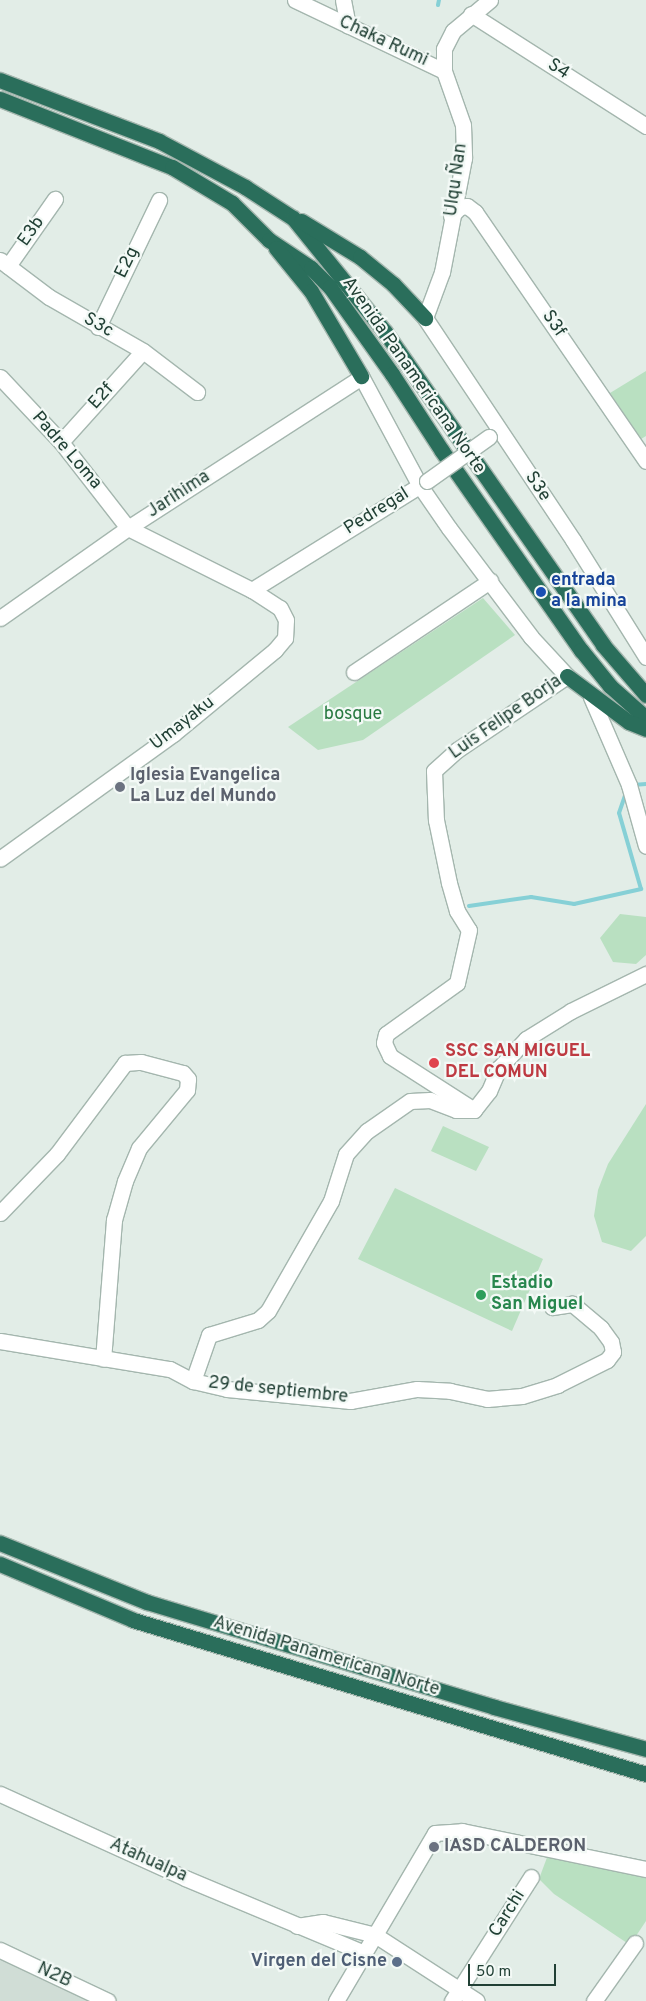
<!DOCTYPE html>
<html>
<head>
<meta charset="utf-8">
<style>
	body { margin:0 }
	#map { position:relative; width:646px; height:2001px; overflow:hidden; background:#e2ede7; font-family:Overpass,sans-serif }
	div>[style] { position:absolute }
	.built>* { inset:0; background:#d0ddd6 }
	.green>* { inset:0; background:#b9e0c1 }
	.stream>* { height:4px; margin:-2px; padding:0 2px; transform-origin:2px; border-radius:2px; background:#86d0d6 }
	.roads { filter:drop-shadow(1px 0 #a4b6ae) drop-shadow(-1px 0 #a4b6ae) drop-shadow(0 1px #a4b6ae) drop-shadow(0 -1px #a4b6ae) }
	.minor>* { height:15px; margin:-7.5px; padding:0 7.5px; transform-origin:7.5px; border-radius:7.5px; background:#fff }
	.highway>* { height:15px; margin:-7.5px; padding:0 7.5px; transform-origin:7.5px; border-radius:7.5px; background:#2a6e5b }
	.bridges { filter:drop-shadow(1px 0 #a4b6ae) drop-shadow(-1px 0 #a4b6ae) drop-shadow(0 1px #a4b6ae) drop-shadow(0 -1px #a4b6ae) }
	.minor-bridge>* { height:15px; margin:-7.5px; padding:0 7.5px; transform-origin:7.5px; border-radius:7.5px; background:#fff }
	.dots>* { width:14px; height:14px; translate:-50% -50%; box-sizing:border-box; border:2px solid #f3f9f6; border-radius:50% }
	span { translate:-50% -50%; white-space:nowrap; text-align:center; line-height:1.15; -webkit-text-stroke:4.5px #f3f9f6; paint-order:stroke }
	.street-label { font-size:18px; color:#214035 }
	.transit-label { font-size:18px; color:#164399; font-weight:700 }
	.left { translate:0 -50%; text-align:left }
	.park-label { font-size:18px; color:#287a41 }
	.worship-label { font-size:18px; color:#5b616d; font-weight:700 }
	.health-label { font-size:18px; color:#be3a42; font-weight:700 }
	.leisure-label { font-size:18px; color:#27864d; font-weight:700 }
	.service-label { font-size:18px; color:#4e5e75; font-weight:700 }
	.right { translate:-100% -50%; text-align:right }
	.scale { position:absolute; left:468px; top:1964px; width:88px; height:22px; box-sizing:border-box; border:2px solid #214035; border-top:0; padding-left:6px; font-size:15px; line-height:18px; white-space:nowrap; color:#214035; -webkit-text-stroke:4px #f3f9f6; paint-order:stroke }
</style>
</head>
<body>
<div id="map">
	<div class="built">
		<i style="clip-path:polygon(0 1955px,98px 2001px,0 2001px)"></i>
	</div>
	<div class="green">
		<i style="clip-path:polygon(646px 371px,646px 436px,641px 439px,610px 393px)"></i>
		<i style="clip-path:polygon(483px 598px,515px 635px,363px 740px,318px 750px,288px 727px)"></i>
		<i style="clip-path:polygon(620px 914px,646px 917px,646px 955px,636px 964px,613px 962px,600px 938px)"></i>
		<i style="clip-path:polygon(646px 1104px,646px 1236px,631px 1251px,602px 1242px,594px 1216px,598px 1190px,608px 1164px)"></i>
		<i style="clip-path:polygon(443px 1126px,489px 1147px,476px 1171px,431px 1151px)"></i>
		<i style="clip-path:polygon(395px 1188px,543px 1259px,512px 1331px,358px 1259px)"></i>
		<i style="clip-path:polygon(549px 1852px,646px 1871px,646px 1921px,630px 1945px,554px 1894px,539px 1879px)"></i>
	</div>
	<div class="stream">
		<i style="left:438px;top:5px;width:5px;rotate:-79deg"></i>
		<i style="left:633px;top:785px;width:13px;rotate:-4deg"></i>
		<i style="left:469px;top:906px;width:63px;rotate:-8.3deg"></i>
		<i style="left:531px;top:897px;width:44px;rotate:9.2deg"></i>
		<i style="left:574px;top:904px;width:69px;rotate:-12.6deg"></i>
		<i style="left:641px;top:889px;width:79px;rotate:-106.1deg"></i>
		<i style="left:619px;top:813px;width:21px;rotate:-71deg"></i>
	</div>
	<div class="roads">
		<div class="minor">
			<i style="left:295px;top:0;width:165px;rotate:25.5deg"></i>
			<i style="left:343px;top:0;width:26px;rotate:79deg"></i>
			<i style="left:490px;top:0;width:48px;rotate:140deg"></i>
			<i style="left:453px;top:31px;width:20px;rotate:117deg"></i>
			<i style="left:444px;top:49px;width:22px;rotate:90deg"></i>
			<i style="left:444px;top:71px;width:57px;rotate:70.6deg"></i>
			<i style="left:463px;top:125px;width:33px;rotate:88deg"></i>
			<i style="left:464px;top:158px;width:116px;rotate:100.9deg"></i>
			<i style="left:442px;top:272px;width:49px;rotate:110.3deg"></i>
			<i style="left:425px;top:318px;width:267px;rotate:56.3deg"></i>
			<i style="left:573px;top:540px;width:138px;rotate:58deg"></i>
			<i style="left:471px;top:14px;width:208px;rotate:32.6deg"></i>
			<i style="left:451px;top:216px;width:13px;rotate:-45deg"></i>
			<i style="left:460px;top:207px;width:7px;rotate:-8deg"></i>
			<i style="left:467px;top:206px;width:10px;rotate:37deg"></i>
			<i style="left:475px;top:212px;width:302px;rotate:55.5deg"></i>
			<i style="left:0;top:260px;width:61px;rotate:37.1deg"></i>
			<i style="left:49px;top:297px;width:108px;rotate:29.9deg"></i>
			<i style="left:143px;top:351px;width:68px;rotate:37.2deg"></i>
			<i style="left:8px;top:266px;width:82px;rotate:-55deg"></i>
			<i style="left:98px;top:327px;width:141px;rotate:-64.3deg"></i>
			<i style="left:361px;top:376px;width:125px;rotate:61.8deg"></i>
			<i style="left:420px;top:486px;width:51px;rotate:55.4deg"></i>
			<i style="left:449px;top:528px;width:136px;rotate:53deg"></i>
			<i style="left:531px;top:637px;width:53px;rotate:47.3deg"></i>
			<i style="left:567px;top:676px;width:133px;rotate:146.1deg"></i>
			<i style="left:457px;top:750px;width:31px;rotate:138deg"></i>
			<i style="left:434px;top:771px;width:49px;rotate:87.7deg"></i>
			<i style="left:436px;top:820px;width:64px;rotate:78.3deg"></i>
			<i style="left:449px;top:883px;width:29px;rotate:74deg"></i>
			<i style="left:457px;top:911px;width:22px;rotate:58deg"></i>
			<i style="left:469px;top:930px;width:54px;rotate:102.8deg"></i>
			<i style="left:457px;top:983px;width:87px;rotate:144.3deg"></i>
			<i style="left:386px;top:1034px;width:9px;rotate:103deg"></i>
			<i style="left:384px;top:1043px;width:14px;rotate:65deg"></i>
			<i style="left:390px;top:1056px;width:100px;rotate:32.7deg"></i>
			<i style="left:0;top:377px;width:89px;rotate:46.8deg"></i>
			<i style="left:61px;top:442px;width:109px;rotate:52.1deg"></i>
			<i style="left:128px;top:528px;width:139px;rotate:26.6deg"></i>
			<i style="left:252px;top:590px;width:33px;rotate:33deg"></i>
			<i style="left:280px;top:608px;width:13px;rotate:63deg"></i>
			<i style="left:286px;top:620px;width:18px;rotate:93deg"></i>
			<i style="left:285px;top:638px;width:16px;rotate:130deg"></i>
			<i style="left:275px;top:650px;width:132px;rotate:140.5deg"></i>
			<i style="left:173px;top:734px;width:213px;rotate:144.2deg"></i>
			<i style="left:61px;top:442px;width:122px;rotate:-48deg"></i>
			<i style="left:252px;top:590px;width:206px;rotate:-31.9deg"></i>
			<i style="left:0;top:618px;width:156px;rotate:-35.1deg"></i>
			<i style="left:128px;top:528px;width:278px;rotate:-32.9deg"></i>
			<i style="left:354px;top:672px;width:164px;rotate:-33.8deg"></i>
			<i style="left:591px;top:697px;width:96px;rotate:66.6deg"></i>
			<i style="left:629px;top:785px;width:63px;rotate:74.4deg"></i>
			<i style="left:0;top:1213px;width:82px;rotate:-46deg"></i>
			<i style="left:57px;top:1154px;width:114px;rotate:-53.2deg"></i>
			<i style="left:125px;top:1063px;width:16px;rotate:-4deg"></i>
			<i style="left:141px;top:1062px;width:43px;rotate:14.7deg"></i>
			<i style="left:183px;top:1073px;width:8px;rotate:50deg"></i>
			<i style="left:188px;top:1079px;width:11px;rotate:95deg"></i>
			<i style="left:187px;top:1090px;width:75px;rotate:129.6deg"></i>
			<i style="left:139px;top:1148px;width:36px;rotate:113deg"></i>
			<i style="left:125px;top:1181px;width:41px;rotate:105.8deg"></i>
			<i style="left:114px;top:1220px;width:139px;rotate:94.5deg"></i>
			<i style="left:0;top:1341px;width:172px;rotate:9.4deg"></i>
			<i style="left:170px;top:1369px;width:26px;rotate:28deg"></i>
			<i style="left:193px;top:1381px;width:35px;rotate:13deg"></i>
			<i style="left:227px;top:1389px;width:124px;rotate:5.6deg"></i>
			<i style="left:350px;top:1401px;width:68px;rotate:-10.2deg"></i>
			<i style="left:417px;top:1389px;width:33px;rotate:3deg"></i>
			<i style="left:450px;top:1391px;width:38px;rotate:12deg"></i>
			<i style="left:487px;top:1399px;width:35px;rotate:-5deg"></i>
			<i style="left:522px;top:1396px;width:37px;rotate:-17deg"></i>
			<i style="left:557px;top:1385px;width:56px;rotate:-26.6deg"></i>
			<i style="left:607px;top:1360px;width:10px;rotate:-53deg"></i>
			<i style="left:613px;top:1352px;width:10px;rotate:-101deg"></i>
			<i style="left:611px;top:1342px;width:17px;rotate:-126deg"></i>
			<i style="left:601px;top:1328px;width:38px;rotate:-140deg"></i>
			<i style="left:572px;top:1304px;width:20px;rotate:171deg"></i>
			<i style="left:193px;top:1381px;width:49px;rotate:-70.8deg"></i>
			<i style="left:209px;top:1335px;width:51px;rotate:-17deg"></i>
			<i style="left:258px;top:1320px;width:13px;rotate:-42deg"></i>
			<i style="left:268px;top:1311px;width:127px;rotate:-60.2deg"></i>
			<i style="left:331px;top:1201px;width:49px;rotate:-72.3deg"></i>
			<i style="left:346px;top:1154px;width:31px;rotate:-48deg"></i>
			<i style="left:367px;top:1131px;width:52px;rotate:-34.9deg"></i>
			<i style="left:410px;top:1101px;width:20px;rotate:-3deg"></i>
			<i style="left:430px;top:1100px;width:28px;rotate:21deg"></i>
			<i style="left:456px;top:1110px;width:18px"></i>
			<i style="left:474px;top:1110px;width:24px;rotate:-52deg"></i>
			<i style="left:489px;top:1091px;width:25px;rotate:-67deg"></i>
			<i style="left:499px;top:1068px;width:40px;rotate:-47deg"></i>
			<i style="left:526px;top:1039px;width:53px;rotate:-31.9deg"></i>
			<i style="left:571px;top:1011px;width:84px;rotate:-26.3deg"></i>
			<i style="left:0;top:1794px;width:203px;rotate:24.4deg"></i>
			<i style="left:185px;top:1878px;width:194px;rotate:22.7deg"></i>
			<i style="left:297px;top:1926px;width:26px;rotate:-9deg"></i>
			<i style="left:323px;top:1922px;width:54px;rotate:14deg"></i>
			<i style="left:375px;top:1935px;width:121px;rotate:32.9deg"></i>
			<i style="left:0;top:1950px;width:119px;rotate:25.3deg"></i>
			<i style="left:336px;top:2001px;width:195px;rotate:-59.5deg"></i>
			<i style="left:435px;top:1833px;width:27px;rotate:-4deg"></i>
			<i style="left:462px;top:1831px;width:188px;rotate:11.7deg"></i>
			<i style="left:452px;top:2001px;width:147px;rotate:-57.5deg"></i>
			<i style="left:594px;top:2001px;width:71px;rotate:-54.7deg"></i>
		</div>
		<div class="highway">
			<i style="left:0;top:80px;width:170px;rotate:21deg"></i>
			<i style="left:159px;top:141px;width:98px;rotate:28.1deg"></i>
			<i style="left:245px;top:187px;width:57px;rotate:32.9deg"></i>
			<i style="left:293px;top:218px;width:146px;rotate:51.1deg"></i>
			<i style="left:385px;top:332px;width:381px;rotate:55.1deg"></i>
			<i style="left:603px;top:645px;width:66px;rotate:49.3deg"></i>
			<i style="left:0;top:99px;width:185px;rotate:21.6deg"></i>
			<i style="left:172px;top:167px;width:70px;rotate:31deg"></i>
			<i style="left:232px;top:203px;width:52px;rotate:45deg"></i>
			<i style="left:269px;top:240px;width:50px;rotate:33.7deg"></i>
			<i style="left:311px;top:268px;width:27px;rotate:45deg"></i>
			<i style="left:330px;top:287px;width:107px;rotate:54.5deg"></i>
			<i style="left:392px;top:374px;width:92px;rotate:57deg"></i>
			<i style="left:442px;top:451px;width:243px;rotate:55.1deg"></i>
			<i style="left:581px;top:650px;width:46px;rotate:51.1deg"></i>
			<i style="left:610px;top:686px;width:48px;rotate:41.6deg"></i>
			<i style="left:301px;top:221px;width:69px;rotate:31.4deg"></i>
			<i style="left:360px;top:257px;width:43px;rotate:39.3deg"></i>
			<i style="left:393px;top:284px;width:47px;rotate:46.7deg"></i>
			<i style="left:276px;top:248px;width:55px;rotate:50.9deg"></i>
			<i style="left:311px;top:291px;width:99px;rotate:59.5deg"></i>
			<i style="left:567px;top:676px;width:77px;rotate:36.6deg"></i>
			<i style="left:629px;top:722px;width:18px;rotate:22deg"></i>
			<i style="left:0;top:1543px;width:158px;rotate:21.9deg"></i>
			<i style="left:147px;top:1602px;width:363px;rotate:16.8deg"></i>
			<i style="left:494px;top:1707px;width:158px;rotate:15.4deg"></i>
			<i style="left:0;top:1564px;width:144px;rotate:22.8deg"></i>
			<i style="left:133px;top:1620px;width:536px;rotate:16.71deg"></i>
		</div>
	</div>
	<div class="bridges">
		<div class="minor-bridge">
			<i style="left:427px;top:481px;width:76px;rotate:-35.4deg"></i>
		</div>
	</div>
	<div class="dots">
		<i style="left:541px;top:592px;background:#1a4fb4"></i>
		<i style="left:120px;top:787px;background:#6b7280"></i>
		<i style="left:434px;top:1063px;background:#e0444e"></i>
		<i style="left:481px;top:1295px;background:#2e9e5b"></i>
		<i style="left:434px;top:1847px;background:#6b7280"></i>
		<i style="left:397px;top:1962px;background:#5c6f8a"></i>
	</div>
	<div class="street-label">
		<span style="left:383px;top:42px;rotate:25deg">Chaka Rumi</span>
		<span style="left:558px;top:70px;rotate:33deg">S4</span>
		<span style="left:457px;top:180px;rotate:-82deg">Ulqu Ñan</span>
		<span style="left:32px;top:232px;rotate:-55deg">E3b</span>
		<span style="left:128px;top:263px;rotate:-64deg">E2g</span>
		<span style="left:553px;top:324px;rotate:56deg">S3f</span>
		<span style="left:98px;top:326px;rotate:30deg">S3c</span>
		<span style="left:413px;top:376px;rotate:55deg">Avenida Panamericana Norte</span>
		<span style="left:102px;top:397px;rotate:-48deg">E2f</span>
		<span style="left:66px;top:451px;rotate:49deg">Padre Loma</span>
		<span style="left:537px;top:487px;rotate:56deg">S3e</span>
		<span style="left:179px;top:495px;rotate:-33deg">Jarihima</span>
		<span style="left:377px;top:512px;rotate:-32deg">Pedregal</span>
		<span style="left:506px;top:718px;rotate:-35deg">Luis Felipe Borja</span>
		<span style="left:183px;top:724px;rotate:-38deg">Umayaku</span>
		<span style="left:278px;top:1391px;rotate:6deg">29 de septiembre</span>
		<span style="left:326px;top:1657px;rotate:17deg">Avenida Panamericana Norte</span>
		<span style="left:148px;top:1861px;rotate:24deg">Atahualpa</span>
		<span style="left:508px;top:1914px;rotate:-58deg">Carchi</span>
		<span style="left:54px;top:1976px;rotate:25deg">N2B</span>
	</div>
	<div class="transit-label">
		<span class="left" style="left:551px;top:592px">entrada<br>a la mina</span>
	</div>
	<div class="park-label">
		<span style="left:353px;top:715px">bosque</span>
	</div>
	<div class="worship-label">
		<span class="left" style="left:130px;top:787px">Iglesia Evangelica<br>La Luz del Mundo</span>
		<span class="left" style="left:444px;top:1847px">IASD CALDERON</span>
	</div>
	<div class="health-label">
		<span class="left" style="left:445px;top:1063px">SSC SAN MIGUEL<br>DEL COMUN</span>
	</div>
	<div class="leisure-label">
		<span class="left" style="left:491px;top:1295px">Estadio<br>San Miguel</span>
	</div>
	<div class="service-label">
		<span class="right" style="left:387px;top:1962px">Virgen del Cisne</span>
	</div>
	<div class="scale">50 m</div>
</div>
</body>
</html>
